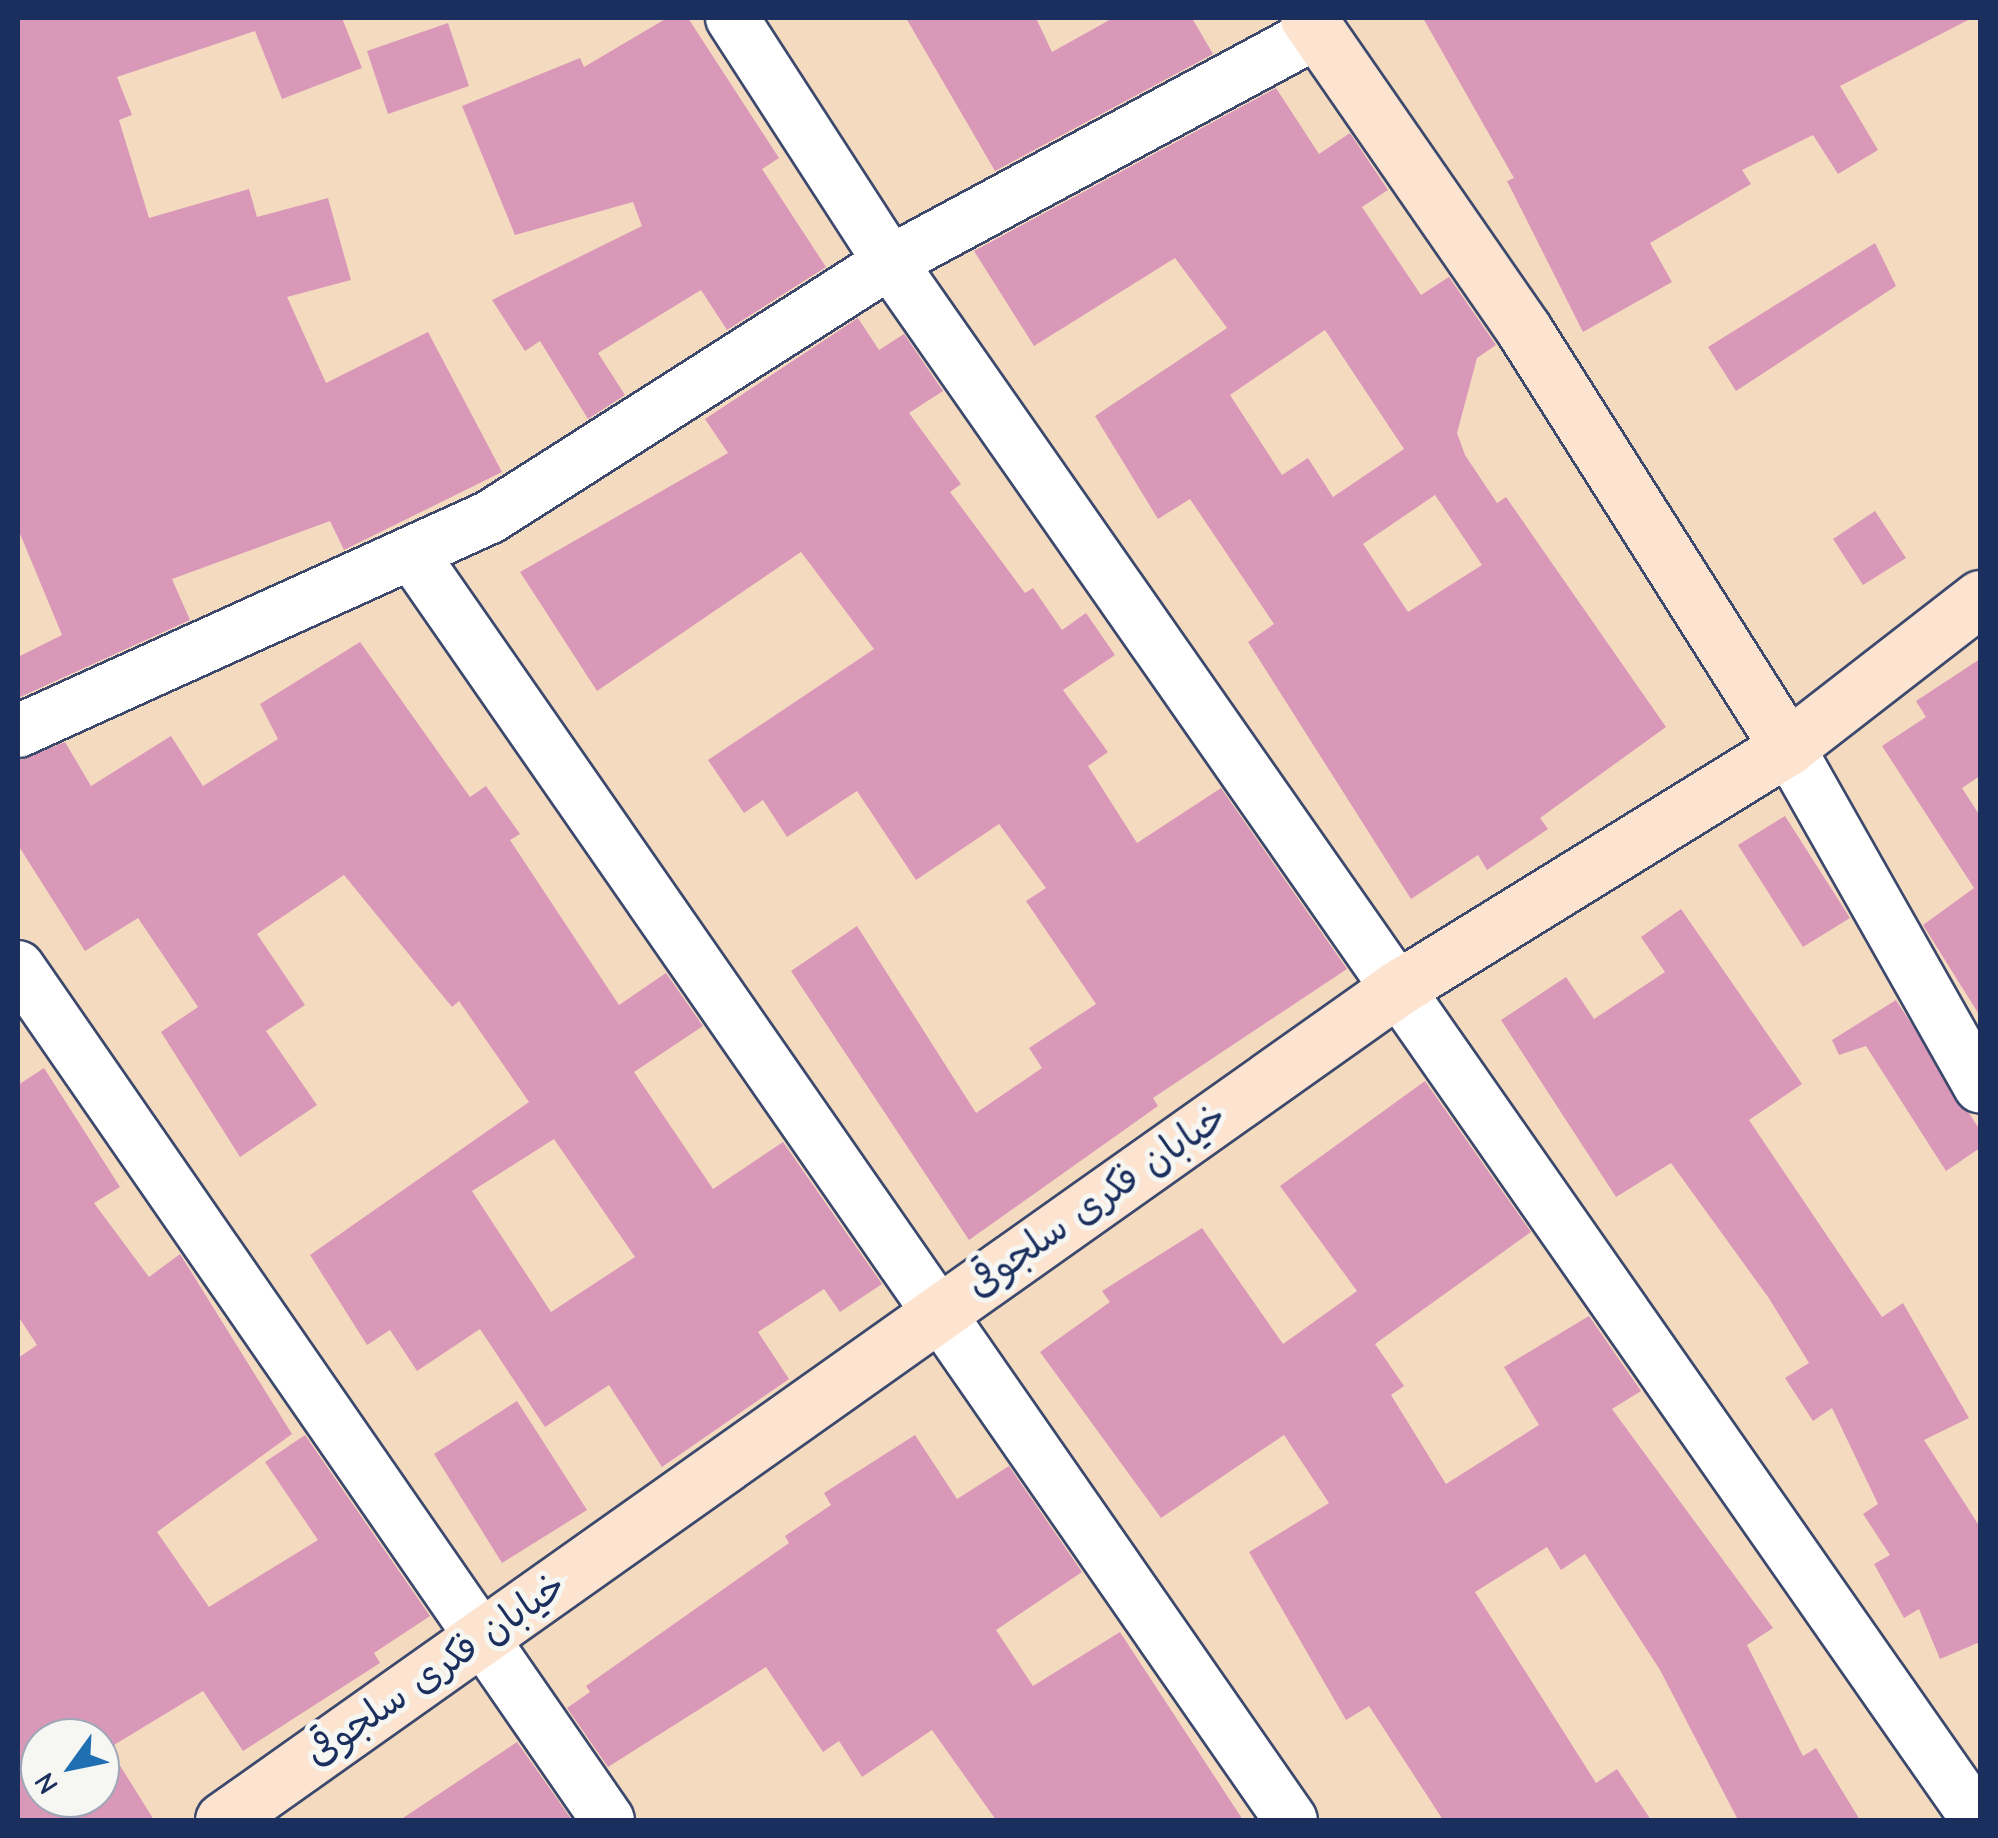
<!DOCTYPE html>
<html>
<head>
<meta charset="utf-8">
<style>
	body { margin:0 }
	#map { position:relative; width:1998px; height:1838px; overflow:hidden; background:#f4dbc0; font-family:"Comic Neue","Playpen Sans Arabic",sans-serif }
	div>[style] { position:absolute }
	.building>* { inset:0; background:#da98b9 }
	.roads { filter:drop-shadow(2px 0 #3c496d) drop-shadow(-2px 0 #3c496d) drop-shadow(0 2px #3c496d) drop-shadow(0 -2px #3c496d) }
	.street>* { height:52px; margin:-26px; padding:0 26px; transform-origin:26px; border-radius:26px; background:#fff }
	.secondary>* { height:55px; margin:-27.5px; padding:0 27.5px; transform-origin:27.5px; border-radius:27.5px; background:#fde4d1 }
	span { translate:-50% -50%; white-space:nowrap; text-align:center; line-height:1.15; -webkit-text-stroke:10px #f6f6f2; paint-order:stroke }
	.street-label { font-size:38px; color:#1b2f5e }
	.frame { position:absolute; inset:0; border:20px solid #1b2f5e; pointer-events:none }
	.north { position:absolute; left:20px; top:1718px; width:100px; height:100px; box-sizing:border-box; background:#f6f6f2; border:2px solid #9ea6b7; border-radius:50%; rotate:237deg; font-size:28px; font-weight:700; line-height:40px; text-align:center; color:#1b2f5e }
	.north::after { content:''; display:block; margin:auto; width:35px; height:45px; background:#1f6fb2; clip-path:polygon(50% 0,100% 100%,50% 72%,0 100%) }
</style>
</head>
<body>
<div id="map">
	<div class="building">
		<i style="clip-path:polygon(18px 18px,342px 18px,362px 68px,282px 99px,255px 31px,117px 77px,132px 115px,119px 120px,149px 218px,249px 189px,257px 217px,328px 198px,351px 280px,287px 297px,326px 383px,428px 332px,502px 472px,344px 550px,330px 521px,172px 579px,190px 620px,18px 698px,18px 657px,62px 635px,18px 529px)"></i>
		<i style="clip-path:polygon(667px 18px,688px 18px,779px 158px,762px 169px,826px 267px,727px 330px,701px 290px,598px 353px,625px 395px,588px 419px,540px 341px,525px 351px,492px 300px,642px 226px,633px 202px,515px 235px,462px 106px,580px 58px,584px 67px)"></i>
		<i style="clip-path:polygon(906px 18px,1036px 18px,1052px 52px,1113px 18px,1192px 18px,1213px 54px,995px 171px)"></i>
		<i style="clip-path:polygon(1423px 18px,1972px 18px,1840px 86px,1878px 150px,1838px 174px,1813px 135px,1742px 170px,1751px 184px,1650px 243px,1672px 282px,1583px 332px,1507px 181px,1514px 178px)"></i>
		<i style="clip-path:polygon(448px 23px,469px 86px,388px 114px,367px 51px)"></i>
		<i style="clip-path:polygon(evenodd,1276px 88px,1319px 154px,1350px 133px,1388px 190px,1362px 207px,1421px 295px,1449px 277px,1496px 345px,1477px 358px,1457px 433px,1465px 455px,1497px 503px,1506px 497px,1666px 727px,1540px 818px,1548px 829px,1487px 870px,1478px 855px,1411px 899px,1248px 642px,1274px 624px,1190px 499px,1158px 519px,1095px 416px,1227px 328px,1175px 258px,1034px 346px,974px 251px,1276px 88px,1325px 330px,1404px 449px,1333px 497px,1308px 458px,1282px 475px,1230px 395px,1325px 330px,1276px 88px,1435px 495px,1482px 565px,1408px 612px,1363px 544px,1435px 495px)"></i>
		<i style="clip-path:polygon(1875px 243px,1896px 286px,1736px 391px,1708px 347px)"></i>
		<i style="clip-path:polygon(858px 318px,879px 350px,904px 334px,943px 391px,909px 413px,961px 484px,950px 492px,1025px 593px,1033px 588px,1062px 630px,1086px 613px,1115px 655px,1063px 690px,1108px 752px,1088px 766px,1137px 843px,1221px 788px,1347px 969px,1153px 1098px,1158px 1106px,969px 1240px,791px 971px,857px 926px,976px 1113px,1042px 1068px,1029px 1048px,1096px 1004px,1026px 901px,1046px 888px,999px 824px,916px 880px,857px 791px,787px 837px,763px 800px,744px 813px,708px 760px,874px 649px,801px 552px,597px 691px,520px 572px,728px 453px,705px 419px)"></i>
		<i style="clip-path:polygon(1875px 511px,1906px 558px,1863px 585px,1833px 539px)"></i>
		<i style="clip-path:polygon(evenodd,360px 642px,470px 797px,486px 786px,520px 834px,510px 840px,619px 1005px,666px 973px,703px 1026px,634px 1072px,713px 1189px,783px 1142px,882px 1284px,840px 1312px,824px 1289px,758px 1332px,789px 1379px,662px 1467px,609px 1385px,545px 1427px,480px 1329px,417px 1371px,390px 1330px,367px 1345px,310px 1255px,529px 1102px,459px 1001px,452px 1007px,344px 875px,257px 934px,305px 1005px,266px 1031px,317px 1105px,240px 1157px,161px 1032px,198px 1007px,138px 918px,85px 951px,18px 845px,18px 761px,65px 742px,91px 786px,171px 736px,203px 786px,278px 739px,260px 704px,360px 642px,554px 1139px,635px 1257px,551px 1312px,472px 1191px,554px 1139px)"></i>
		<i style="clip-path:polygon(1980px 659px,1980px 776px,1962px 788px,1980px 816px,1980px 1016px,1923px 925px,1974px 888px,1882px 746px,1926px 717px,1916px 701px)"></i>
		<i style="clip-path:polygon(1785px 816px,1850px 918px,1803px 947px,1738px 845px)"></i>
		<i style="clip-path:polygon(1681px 909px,1802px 1084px,1749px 1120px,1882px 1317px,1903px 1303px,1969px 1418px,1924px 1440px,1980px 1527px,1980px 1642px,1940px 1659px,1919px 1609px,1904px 1618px,1874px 1564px,1890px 1555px,1863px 1514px,1878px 1504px,1832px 1408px,1813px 1421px,1785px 1378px,1809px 1363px,1768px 1297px,1671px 1163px,1616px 1197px,1501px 1020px,1566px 977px,1594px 1019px,1665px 972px,1641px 937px)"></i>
		<i style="clip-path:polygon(1896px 1000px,1980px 1130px,1980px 1148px,1946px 1171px,1866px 1046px,1839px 1055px,1832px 1040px)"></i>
		<i style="clip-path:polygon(evenodd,44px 1068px,120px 1187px,94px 1203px,149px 1277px,180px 1254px,292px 1434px,157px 1532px,209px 1607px,318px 1540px,265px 1462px,305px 1435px,430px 1616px,374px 1653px,380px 1663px,243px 1751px,203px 1691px,109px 1748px,154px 1820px,18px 1820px,18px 1358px,37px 1345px,18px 1316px,18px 1085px,44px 1068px,40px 1738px,100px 1738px,100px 1798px,40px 1798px,40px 1738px)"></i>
		<i style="clip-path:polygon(1425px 1081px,1531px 1232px,1375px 1344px,1404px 1386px,1391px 1395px,1446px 1484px,1539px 1425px,1504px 1367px,1589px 1316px,1641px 1391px,1612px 1409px,1773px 1628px,1747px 1645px,1803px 1756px,1816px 1748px,1860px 1820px,1738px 1820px,1660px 1670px,1585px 1554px,1561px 1570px,1547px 1547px,1475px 1592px,1596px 1783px,1617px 1769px,1651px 1820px,1443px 1820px,1369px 1706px,1346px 1720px,1249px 1552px,1329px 1503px,1284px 1435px,1161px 1518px,1040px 1352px,1110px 1302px,1102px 1291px,1202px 1228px,1283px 1344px,1357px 1291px,1280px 1186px)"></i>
		<i style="clip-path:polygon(517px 1401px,587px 1510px,502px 1563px,434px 1454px)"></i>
		<i style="clip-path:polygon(915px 1435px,957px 1499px,1009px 1466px,1082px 1572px,996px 1630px,1033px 1686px,1120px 1632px,1243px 1820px,996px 1820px,932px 1730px,862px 1777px,839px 1741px,823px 1752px,766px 1667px,608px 1767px,567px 1708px,590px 1692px,586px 1686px,789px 1543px,785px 1536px,831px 1505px,824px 1493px)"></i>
		<i style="clip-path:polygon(517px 1742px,572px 1820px,400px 1820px)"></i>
	</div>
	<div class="roads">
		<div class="street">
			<i style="left:732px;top:18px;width:291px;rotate:57.1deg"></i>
			<i style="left:890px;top:262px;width:1900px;rotate:55.07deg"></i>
			<i style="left:412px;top:554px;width:1541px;rotate:55.23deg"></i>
			<i style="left:18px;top:731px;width:518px;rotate:-24.39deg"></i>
			<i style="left:490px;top:517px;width:474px;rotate:-32.5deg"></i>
			<i style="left:890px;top:262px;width:485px;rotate:-28.3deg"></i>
			<i style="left:1788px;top:747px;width:390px;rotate:60.5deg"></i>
			<i style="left:18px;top:967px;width:1037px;rotate:55.33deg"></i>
		</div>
		<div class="secondary">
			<i style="left:1308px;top:18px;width:379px;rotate:55.3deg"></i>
			<i style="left:1524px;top:330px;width:494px;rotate:57.7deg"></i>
			<i style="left:223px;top:1820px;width:1440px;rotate:-35.3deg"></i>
			<i style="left:1398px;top:988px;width:458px;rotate:-31.7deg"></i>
			<i style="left:1788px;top:747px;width:243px;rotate:-37.8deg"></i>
		</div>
	</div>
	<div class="street-label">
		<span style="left:1097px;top:1201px;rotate:-35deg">خیابان فکری سلجوقی</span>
		<span style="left:436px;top:1670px;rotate:-35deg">خیابان فکری سلجوقی</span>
	</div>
	<div class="frame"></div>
	<div class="north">N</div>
</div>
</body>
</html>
